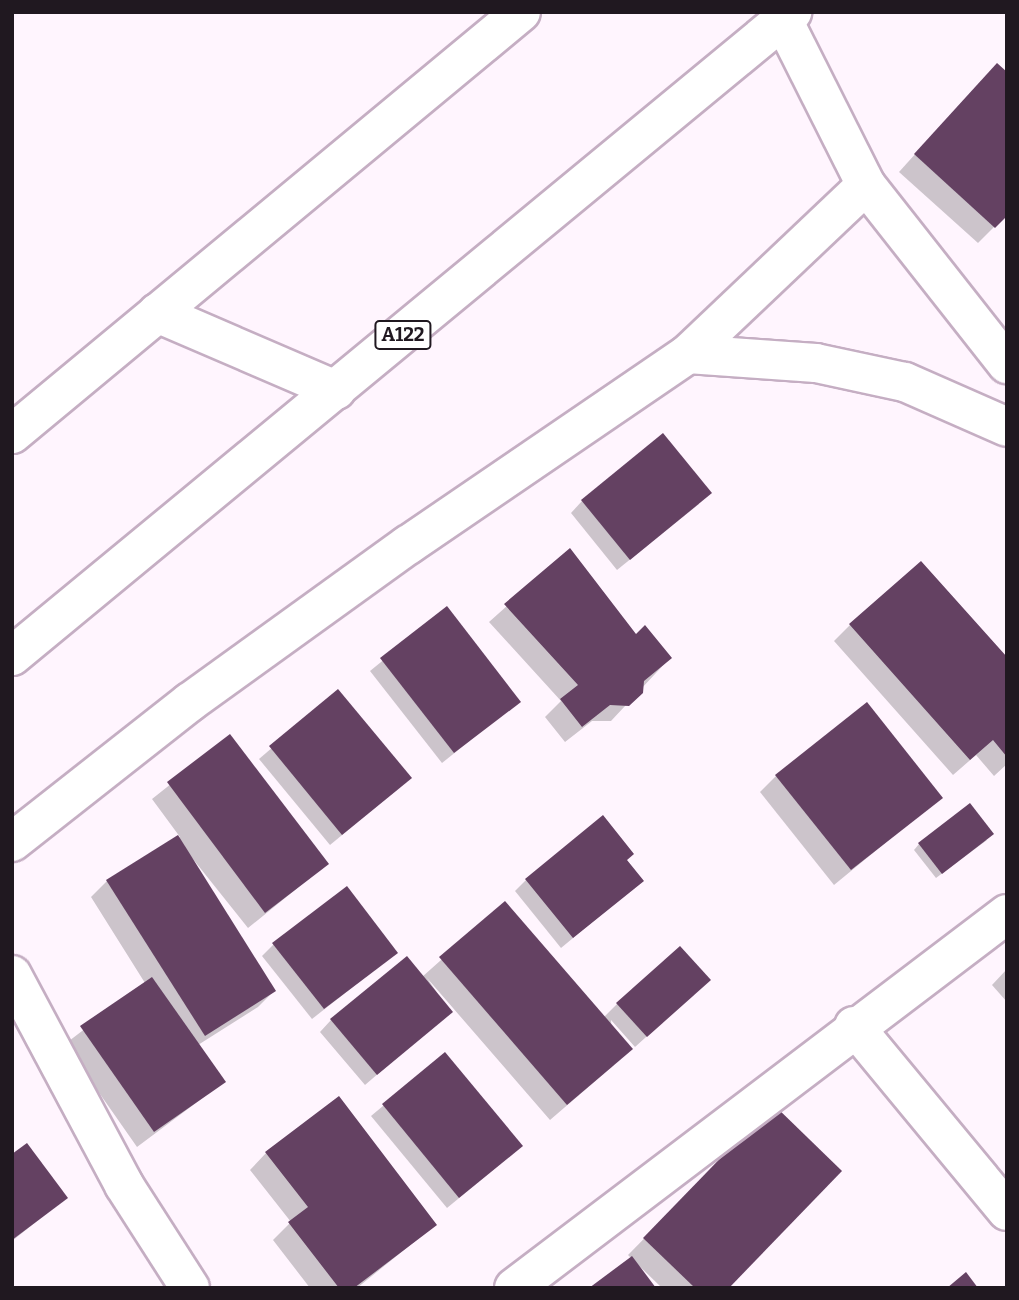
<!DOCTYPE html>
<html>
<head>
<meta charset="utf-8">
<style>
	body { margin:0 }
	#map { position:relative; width:1019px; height:1300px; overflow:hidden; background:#fff5fe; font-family:Bitter,serif }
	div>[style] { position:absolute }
	.shadow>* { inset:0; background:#0003 }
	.building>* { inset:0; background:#644162 }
	.roads { filter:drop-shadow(2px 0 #c5aec3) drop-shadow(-2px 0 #c5aec3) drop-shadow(0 2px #c5aec3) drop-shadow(0 -2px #c5aec3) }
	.street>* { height:38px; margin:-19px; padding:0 19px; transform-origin:19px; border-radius:19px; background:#fff }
	.highway>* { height:38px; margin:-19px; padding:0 19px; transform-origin:19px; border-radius:19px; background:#fff }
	span { translate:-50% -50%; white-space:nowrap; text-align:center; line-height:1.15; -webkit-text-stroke:7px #fff; paint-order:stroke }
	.shield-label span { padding:2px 5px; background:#fff; border:2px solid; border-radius:5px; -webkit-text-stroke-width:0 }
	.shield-label { font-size:19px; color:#201820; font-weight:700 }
	.frame { position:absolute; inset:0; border:14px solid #201820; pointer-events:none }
</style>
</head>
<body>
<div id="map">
	<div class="shadow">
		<i style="clip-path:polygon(981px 81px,994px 227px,978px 243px,899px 172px)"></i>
		<i style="clip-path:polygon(582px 501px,699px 504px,617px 570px,571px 513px)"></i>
		<i style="clip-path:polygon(570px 550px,636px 636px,670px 658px,611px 721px,592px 721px,565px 742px,545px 717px,561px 701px,489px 622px)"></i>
		<i style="clip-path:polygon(446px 609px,518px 702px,442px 763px,370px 671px)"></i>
		<i style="clip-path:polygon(850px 625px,1007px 660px,1007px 764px,994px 776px,976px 755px,953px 775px,834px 641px)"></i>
		<i style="clip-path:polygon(338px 691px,398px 789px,330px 845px,259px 759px)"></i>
		<i style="clip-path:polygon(230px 737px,327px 864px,248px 928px,181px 844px,274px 991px,258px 1007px,198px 1045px,224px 1082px,137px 1147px,65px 1044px,145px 983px,91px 897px,107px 881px,180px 837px,152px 799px)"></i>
		<i style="clip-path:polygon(776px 776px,941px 797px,834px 885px,760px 792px)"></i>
		<i style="clip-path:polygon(987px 840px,936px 878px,914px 850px,919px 844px)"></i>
		<i style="clip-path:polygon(625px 860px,642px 881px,561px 948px,515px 891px,526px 880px)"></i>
		<i style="clip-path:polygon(505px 903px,604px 1017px,617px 1004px,697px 991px,635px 1047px,611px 1020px,614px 1065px,550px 1120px,427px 978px,450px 1012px,365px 1085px,320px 1032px,331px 1020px,422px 977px)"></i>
		<i style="clip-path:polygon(274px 944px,396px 953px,312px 1019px,262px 956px)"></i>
		<i style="clip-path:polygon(1007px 969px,1007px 1002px,992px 985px)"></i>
		<i style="clip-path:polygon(445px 1054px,509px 1157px,447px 1208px,371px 1116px)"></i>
		<i style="clip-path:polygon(773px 1107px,726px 1288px,662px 1288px,628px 1255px)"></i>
		<i style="clip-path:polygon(266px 1153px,435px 1225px,357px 1288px,310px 1288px,273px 1240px,291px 1222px,250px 1170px)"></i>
		<i style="clip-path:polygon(12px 1156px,66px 1198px,12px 1241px)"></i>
	</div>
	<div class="building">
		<i style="clip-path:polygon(997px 63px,1007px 72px,1007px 216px,995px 228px,914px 154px)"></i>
		<i style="clip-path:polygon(663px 433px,712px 493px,630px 560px,581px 500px)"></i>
		<i style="clip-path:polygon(570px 548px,636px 634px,645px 625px,672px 658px,644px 681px,643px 693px,629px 706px,610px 705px,582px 727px,560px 699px,578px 685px,504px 604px)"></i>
		<i style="clip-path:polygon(921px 561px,1007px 657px,1007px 757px,993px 740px,970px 760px,849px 624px)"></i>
		<i style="clip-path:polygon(447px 606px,521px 702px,454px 753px,380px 658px)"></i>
		<i style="clip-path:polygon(338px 689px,412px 778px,342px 835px,269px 746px)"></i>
		<i style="clip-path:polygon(867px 702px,943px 798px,851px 870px,775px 775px)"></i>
		<i style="clip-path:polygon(230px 734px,329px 864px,265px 913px,167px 782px)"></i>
		<i style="clip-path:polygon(970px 803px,994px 834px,942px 874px,918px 843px)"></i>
		<i style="clip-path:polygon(603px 815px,634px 854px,627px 860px,644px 881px,573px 938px,525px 879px)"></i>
		<i style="clip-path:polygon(178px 835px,276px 991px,205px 1036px,106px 880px)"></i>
		<i style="clip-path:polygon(347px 886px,398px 953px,324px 1009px,272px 943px)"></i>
		<i style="clip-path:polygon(505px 901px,633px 1049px,567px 1105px,439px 957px)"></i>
		<i style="clip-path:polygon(680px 946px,711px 980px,647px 1037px,616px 1003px)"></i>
		<i style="clip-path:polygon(407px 956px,453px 1012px,377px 1075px,330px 1019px)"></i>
		<i style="clip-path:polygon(152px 977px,226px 1082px,154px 1132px,80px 1026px)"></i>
		<i style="clip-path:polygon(445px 1052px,523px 1146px,459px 1198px,382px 1104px)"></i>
		<i style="clip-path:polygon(339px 1096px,437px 1225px,354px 1288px,339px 1288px,288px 1222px,308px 1207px,265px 1152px)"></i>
		<i style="clip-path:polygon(773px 1104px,842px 1171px,729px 1288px,695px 1288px,643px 1238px)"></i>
		<i style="clip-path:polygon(27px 1143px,68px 1198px,12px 1240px,12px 1154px)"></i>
		<i style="clip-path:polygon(632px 1256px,656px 1288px,589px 1288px)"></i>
		<i style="clip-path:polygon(966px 1272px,978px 1288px,947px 1288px)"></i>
	</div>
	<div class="roads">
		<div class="street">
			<i style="left:779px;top:12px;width:194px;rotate:63.3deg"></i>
			<i style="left:866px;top:185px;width:228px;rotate:51.8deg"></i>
			<i style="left:688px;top:354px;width:128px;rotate:4deg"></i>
			<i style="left:816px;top:363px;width:91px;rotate:12.1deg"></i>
			<i style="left:905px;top:382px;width:111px;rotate:23.8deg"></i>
			<i style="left:12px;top:842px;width:226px;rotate:-38.2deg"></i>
			<i style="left:190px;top:702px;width:269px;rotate:-35.8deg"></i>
			<i style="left:408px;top:545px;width:339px;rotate:-34.3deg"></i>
			<i style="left:688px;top:354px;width:245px;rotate:-43.5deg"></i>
			<i style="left:12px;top:975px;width:238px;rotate:61.9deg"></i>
			<i style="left:124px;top:1185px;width:122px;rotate:57.3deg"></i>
			<i style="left:854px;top:1026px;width:240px;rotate:50.4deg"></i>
			<i style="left:514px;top:1288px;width:619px;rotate:-37.18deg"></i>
		</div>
		<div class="highway">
			<i style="left:157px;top:313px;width:195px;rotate:23.3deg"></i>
			<i style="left:12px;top:434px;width:661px;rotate:-39.66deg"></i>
			<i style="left:12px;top:656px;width:1012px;rotate:-39.54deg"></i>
		</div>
	</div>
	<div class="shield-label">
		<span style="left:403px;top:335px">A122</span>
	</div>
	<div class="frame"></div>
</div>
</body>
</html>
